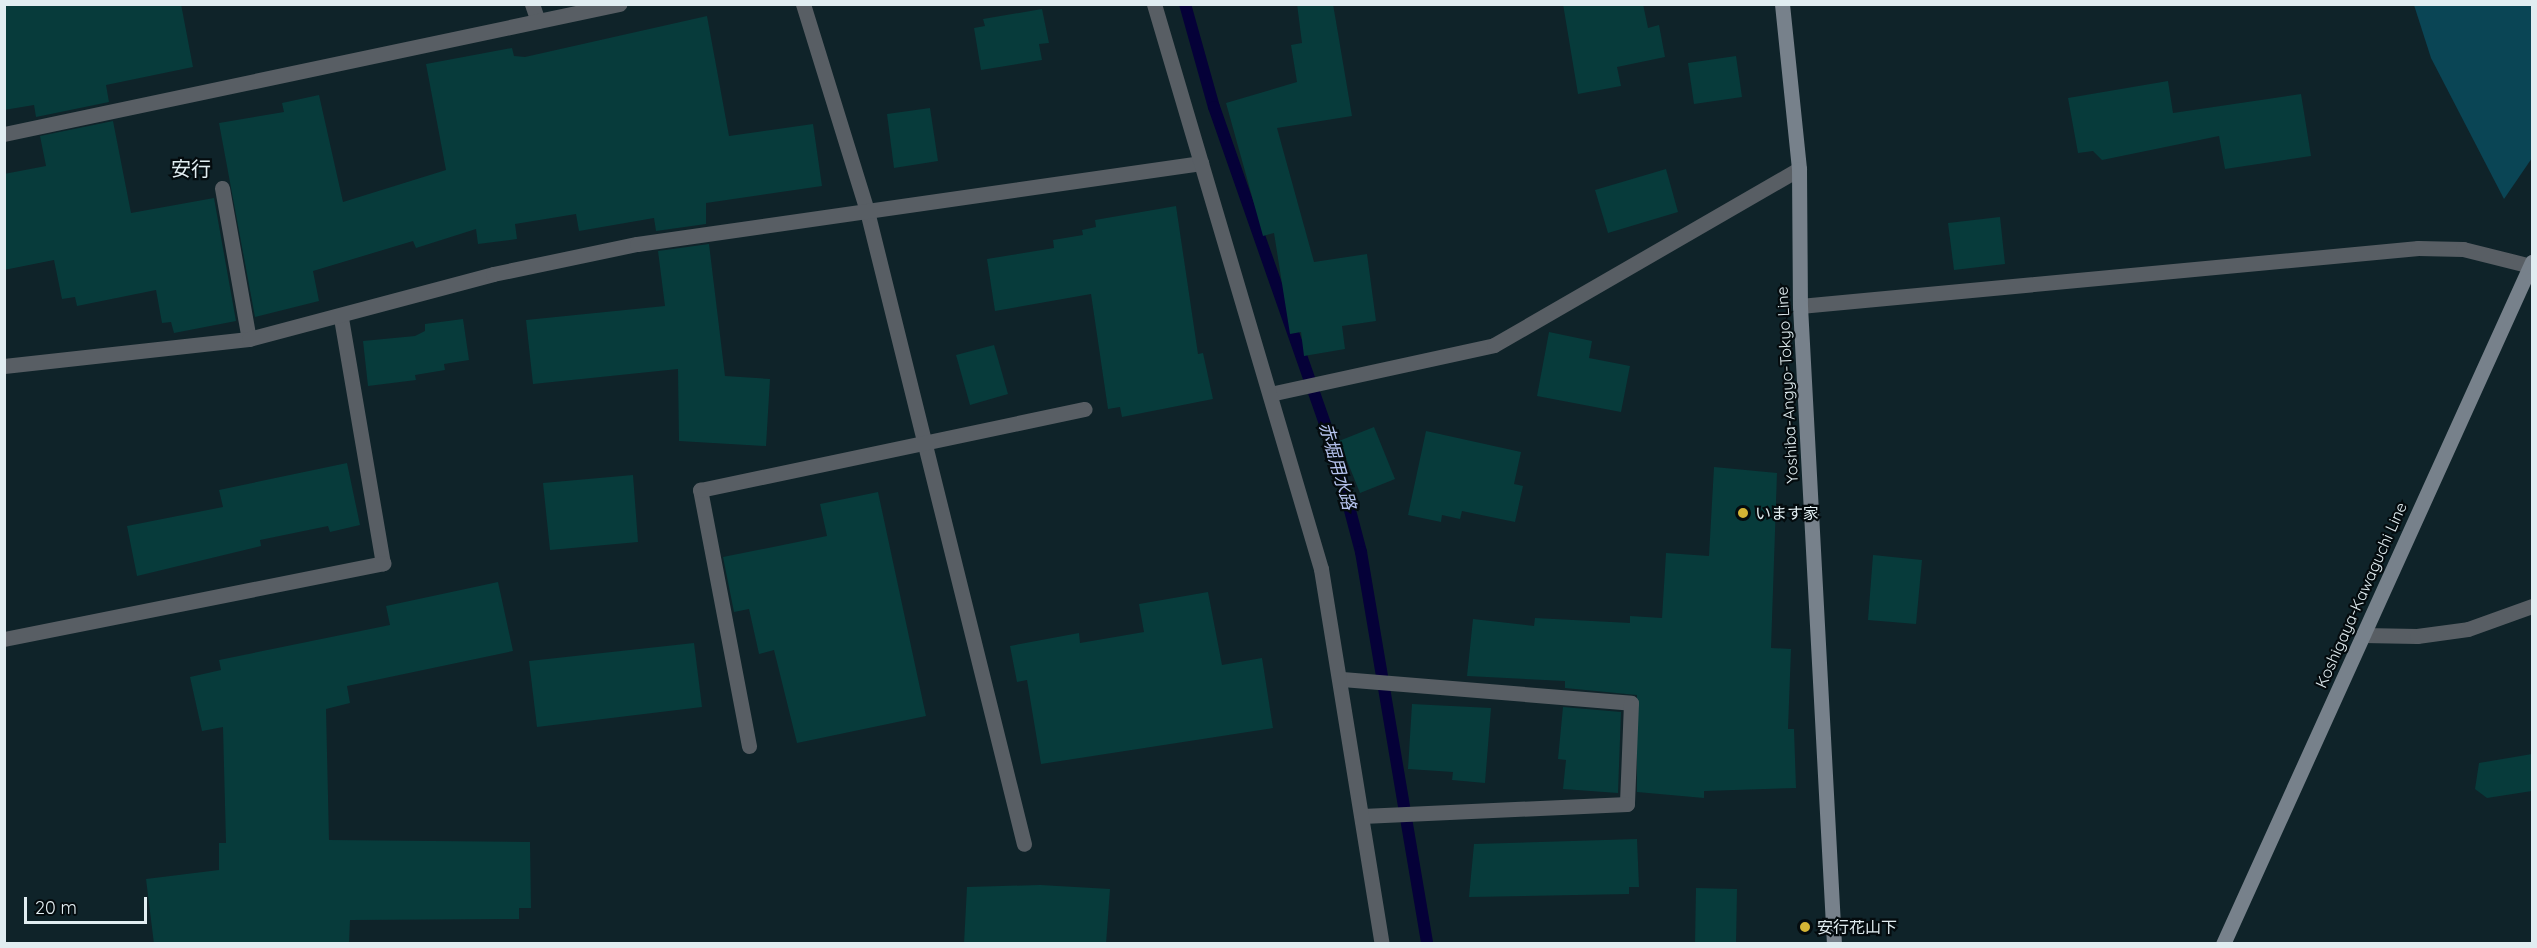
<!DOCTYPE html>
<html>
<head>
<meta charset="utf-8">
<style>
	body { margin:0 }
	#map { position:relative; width:2537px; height:948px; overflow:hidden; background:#0f2329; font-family:Quicksand,"Noto Sans JP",sans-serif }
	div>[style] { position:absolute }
	.green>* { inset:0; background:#0a4555 }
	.stream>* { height:12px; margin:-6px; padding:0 6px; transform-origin:6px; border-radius:6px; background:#050138 }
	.building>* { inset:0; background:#073b3b }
	.service>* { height:15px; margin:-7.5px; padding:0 7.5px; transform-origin:7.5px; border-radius:7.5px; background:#585e64 }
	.minor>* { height:15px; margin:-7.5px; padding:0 7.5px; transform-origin:7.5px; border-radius:7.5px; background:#585e64 }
	.tertiary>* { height:15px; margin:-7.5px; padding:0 7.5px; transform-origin:7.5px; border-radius:7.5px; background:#585e64 }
	.secondary>* { height:15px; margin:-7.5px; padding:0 7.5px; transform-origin:7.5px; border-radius:7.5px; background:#77818b }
	.dots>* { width:16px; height:16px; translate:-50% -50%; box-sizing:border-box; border:3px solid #040b0e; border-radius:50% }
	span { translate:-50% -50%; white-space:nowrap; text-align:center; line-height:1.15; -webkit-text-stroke:4.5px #040b0e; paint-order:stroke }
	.street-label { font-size:16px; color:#e1edf1 }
	.poi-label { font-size:16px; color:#e1edf1 }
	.left { translate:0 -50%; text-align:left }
	.water-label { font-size:18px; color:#b6c3ee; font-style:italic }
	.quarter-label { font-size:20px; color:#e1edf1 }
	.frame { position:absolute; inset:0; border:6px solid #e1edf1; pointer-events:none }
	.scale { position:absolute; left:24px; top:897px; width:123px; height:27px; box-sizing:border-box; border:3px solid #e1edf1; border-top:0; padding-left:8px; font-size:18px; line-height:21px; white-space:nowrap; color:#e1edf1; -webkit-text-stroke:4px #040b0e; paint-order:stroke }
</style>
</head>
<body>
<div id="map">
	<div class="green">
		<i style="clip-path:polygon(2414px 5px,2532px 5px,2532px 158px,2504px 199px,2431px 58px)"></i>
	</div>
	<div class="stream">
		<i style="left:1185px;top:4px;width:107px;rotate:74.3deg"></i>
		<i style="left:1214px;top:107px;width:359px;rotate:70.7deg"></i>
		<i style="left:1333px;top:446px;width:110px;rotate:75.2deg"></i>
		<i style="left:1361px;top:552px;width:398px;rotate:80.4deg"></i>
	</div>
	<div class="building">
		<i style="clip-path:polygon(4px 4px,181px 4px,193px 67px,106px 85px,109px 102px,36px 117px,34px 105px,4px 110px)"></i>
		<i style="clip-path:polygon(1297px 4px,1333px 4px,1352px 116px,1277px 128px,1314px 262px,1367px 254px,1376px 321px,1342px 326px,1345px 349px,1304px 356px,1301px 332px,1290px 334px,1274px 233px,1263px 236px,1226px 103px,1297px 82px,1291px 45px,1302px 43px)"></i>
		<i style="clip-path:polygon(1563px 4px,1643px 4px,1648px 28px,1659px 25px,1665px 57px,1617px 67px,1621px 86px,1578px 94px)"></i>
		<i style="clip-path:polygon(1042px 9px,1049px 43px,1039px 44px,1042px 60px,981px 70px,974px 28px,985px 26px,983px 19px)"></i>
		<i style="clip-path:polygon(707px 16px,729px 136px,813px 124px,822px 186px,706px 203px,706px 224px,656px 231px,654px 218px,579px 231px,576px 214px,515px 224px,517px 239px,478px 244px,476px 229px,416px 248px,413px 241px,313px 271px,319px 301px,255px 317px,219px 123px,284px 112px,282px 103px,319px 95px,343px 202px,446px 170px,426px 64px,512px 48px,514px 56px,525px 57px)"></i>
		<i style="clip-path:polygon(1736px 56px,1742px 97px,1694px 104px,1688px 63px)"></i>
		<i style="clip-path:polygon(2168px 81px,2173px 113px,2301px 94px,2311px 156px,2225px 169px,2219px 136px,2102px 160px,2093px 151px,2078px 153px,2068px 98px)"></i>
		<i style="clip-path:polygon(930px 108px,938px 161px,894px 168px,887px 114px)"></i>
		<i style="clip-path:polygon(113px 121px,131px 213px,214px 198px,236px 321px,174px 333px,171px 322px,162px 323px,156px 290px,77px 306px,75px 297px,62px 299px,54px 260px,4px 270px,4px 174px,46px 166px,40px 136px)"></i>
		<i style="clip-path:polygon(1666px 169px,1678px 212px,1608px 233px,1595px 190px)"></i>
		<i style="clip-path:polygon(1176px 206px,1198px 354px,1203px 353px,1213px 399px,1122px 417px,1120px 407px,1108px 409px,1091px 294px,995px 311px,987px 259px,1054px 248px,1053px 240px,1083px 235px,1082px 230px,1096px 227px,1095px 220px)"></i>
		<i style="clip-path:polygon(2000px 217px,2005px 264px,1954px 270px,1948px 223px)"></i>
		<i style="clip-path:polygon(709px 244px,725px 376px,770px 379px,766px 446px,679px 441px,678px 369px,533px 384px,526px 320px,665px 306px,658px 251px)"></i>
		<i style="clip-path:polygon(463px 319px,469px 360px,444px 364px,445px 370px,415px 375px,416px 380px,368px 386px,363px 341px,415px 336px,425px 331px,425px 324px)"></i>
		<i style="clip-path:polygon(1549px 332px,1592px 341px,1589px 358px,1630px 366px,1621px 412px,1537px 396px)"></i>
		<i style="clip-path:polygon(994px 345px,1008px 394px,970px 405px,956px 355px)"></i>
		<i style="clip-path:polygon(1374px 427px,1395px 479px,1360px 493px,1339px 441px)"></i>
		<i style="clip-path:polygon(1426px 431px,1521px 452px,1514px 484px,1523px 486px,1515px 522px,1462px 511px,1460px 519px,1442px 515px,1441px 522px,1408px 515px)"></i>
		<i style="clip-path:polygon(347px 463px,360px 525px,330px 532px,328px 526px,260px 540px,261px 546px,137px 576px,127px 526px,223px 507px,219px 490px)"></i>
		<i style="clip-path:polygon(1714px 467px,1777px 473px,1771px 648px,1791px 649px,1788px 729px,1794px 729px,1796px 788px,1704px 791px,1704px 798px,1637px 792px,1637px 695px,1565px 688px,1565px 681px,1467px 676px,1473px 619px,1534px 626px,1535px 618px,1630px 623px,1630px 616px,1662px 618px,1666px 553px,1709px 556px)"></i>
		<i style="clip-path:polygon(633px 475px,638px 542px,550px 550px,543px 483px)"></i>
		<i style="clip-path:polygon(878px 492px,926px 716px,797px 743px,774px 650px,759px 654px,749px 609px,734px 612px,723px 557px,827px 536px,820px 504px)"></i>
		<i style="clip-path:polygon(1873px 555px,1922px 560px,1916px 624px,1868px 620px)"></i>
		<i style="clip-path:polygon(498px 582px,513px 651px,347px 686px,350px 703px,326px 709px,329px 840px,530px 842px,531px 908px,519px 908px,519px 919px,350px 920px,349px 944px,154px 944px,146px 879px,219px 870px,219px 843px,226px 843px,223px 727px,202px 731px,190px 677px,221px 670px,219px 660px,390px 625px,386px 606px)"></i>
		<i style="clip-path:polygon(1208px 592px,1222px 665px,1262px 658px,1273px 728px,1041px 764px,1027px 680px,1017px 682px,1010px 646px,1079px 633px,1080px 643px,1144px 632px,1139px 604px)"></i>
		<i style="clip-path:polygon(694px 643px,702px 707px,537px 727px,529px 661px)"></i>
		<i style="clip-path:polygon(1412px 704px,1491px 708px,1485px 783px,1452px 780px,1453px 772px,1408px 769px)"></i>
		<i style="clip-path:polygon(1563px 707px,1621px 712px,1618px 793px,1563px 789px,1566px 760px,1558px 759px)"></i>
		<i style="clip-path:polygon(2532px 754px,2532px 791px,2487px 798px,2475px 789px,2479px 763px)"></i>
		<i style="clip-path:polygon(1637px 839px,1639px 887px,1629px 887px,1629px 894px,1469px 897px,1474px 844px)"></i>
		<i style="clip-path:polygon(1040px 885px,1110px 889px,1106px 944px,964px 944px,967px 887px)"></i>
		<i style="clip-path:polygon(1696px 888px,1737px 889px,1736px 944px,1695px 944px)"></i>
	</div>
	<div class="service">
		<i style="left:222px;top:188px;width:153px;rotate:79.9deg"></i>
		<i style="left:341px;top:318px;width:249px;rotate:80.3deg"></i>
	</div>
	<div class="minor">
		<i style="left:532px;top:4px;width:18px;rotate:71deg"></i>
		<i style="left:803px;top:4px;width:217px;rotate:72.8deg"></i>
		<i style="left:867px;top:211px;width:652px;rotate:76.07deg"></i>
		<i style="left:4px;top:134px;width:629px;rotate:-11.94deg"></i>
		<i style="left:1800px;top:306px;width:621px;rotate:-5.36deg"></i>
		<i style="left:2418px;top:248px;width:45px;rotate:1.3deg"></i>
		<i style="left:2463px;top:249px;width:70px;rotate:14deg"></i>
		<i style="left:4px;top:366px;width:246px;rotate:-6.3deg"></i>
		<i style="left:249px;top:339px;width:253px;rotate:-14.9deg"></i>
		<i style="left:493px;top:274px;width:147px;rotate:-11.8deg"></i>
		<i style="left:637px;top:244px;width:570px;rotate:-8.17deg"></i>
		<i style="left:1270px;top:394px;width:229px;rotate:-12.3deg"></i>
		<i style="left:1494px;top:345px;width:352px;rotate:-30deg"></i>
		<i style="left:2363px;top:635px;width:54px;rotate:1.1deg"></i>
		<i style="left:2417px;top:636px;width:51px;rotate:-7.8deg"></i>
		<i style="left:2468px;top:629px;width:68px;rotate:-19.8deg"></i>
		<i style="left:4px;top:639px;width:387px;rotate:-11.3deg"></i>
		<i style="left:1342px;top:679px;width:290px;rotate:4.7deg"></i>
		<i style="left:1631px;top:703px;width:101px;rotate:92.3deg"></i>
		<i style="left:1627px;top:804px;width:265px;rotate:177.4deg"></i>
		<i style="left:749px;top:746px;width:261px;rotate:-100.8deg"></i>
		<i style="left:700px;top:490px;width:393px;rotate:-11.9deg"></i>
	</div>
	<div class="tertiary">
		<i style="left:1154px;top:4px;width:589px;rotate:73.53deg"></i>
		<i style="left:1321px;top:569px;width:380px;rotate:80.8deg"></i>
	</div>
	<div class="secondary">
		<i style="left:1782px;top:4px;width:166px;rotate:84.1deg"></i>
		<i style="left:1799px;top:169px;width:137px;rotate:89.6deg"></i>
		<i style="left:1800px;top:306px;width:639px;rotate:86.95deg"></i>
		<i style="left:2223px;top:944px;width:749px;rotate:-65.63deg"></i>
	</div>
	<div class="dots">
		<i style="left:1743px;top:513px;background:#d5b535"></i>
		<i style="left:1805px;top:927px;background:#d5b535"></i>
	</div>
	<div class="street-label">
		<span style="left:1787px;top:385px;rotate:-93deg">Yoshiba-Angyo-Tokyo Line</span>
		<span style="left:2361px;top:595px;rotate:-66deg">Koshigaya-Kawaguchi Line</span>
	</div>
	<div class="poi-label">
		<span class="left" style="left:1755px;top:513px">います家</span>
		<span class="left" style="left:1817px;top:927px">安行花山下</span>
	</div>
	<div class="water-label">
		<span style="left:1337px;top:466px;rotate:74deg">赤堀用水路</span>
	</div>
	<div class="quarter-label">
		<span style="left:191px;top:168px">安行</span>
	</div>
	<div class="frame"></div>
	<div class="scale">20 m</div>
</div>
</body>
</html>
